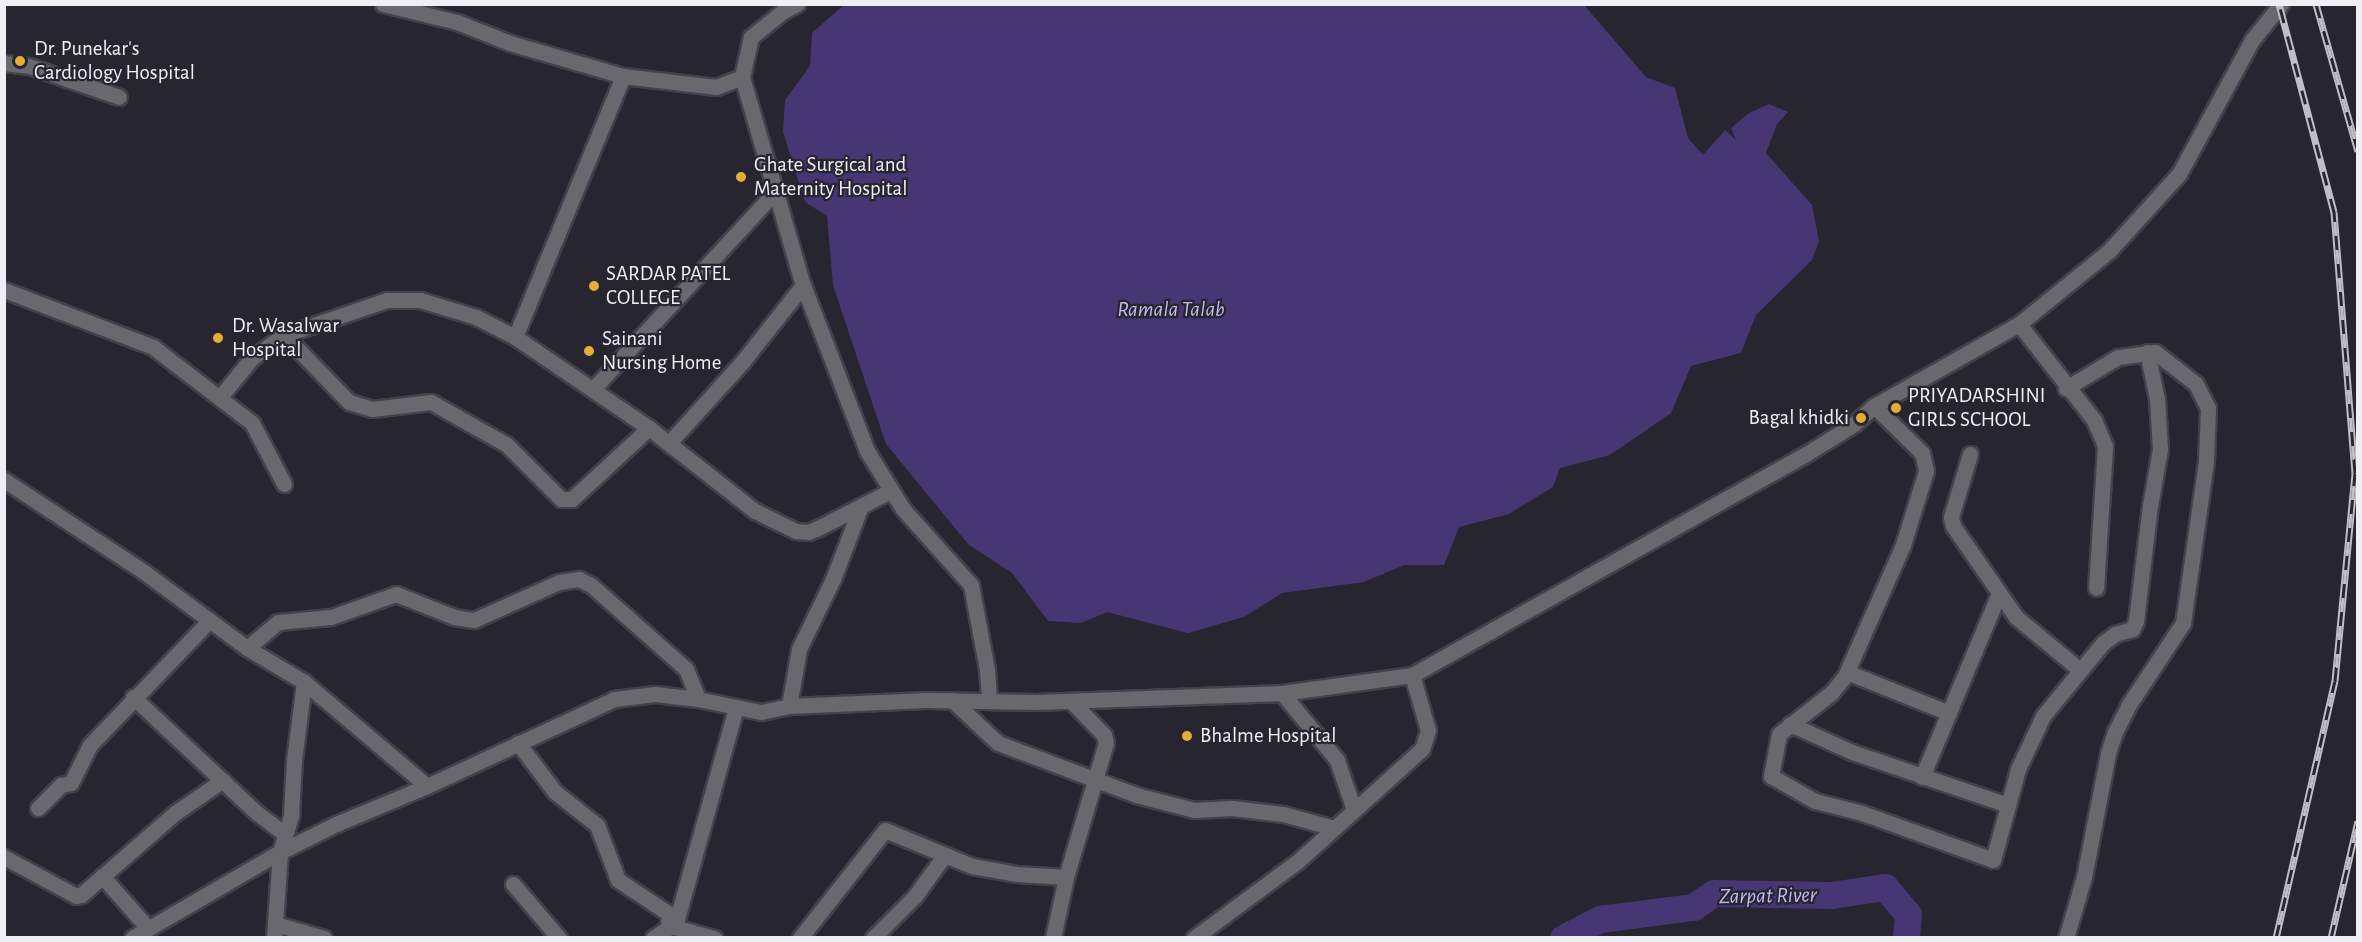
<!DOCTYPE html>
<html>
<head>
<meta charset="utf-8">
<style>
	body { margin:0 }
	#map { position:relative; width:2362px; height:942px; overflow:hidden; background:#27252f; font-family:"Alegreya Sans",sans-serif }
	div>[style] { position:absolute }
	.water>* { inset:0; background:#463774 }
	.river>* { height:27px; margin:-13.5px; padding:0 13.5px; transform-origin:13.5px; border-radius:13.5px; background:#463774 }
	.roads { filter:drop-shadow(2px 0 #43414b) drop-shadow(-2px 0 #43414b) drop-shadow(0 2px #43414b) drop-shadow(0 -2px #43414b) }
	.minor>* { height:15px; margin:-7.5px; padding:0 7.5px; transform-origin:7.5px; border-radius:7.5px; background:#69686d }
	.rail>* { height:7px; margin-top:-3.5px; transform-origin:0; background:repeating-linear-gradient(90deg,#27252f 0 14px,#bfbec5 0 28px); box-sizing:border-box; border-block:2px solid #bfbec5 }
	.dots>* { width:16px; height:16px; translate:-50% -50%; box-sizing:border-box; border:3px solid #27252f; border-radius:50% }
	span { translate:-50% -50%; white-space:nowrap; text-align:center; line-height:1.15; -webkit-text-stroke:4.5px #27252f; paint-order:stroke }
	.poi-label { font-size:21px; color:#efeef4 }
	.left { translate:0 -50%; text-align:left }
	.right { translate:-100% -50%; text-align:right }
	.water-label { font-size:22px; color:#c2b9f0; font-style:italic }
	.frame { position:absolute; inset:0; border:6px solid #efeef4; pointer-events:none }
</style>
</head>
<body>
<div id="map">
	<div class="water">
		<i style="clip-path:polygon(845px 4px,1584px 5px,1646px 77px,1675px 88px,1688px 138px,1703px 155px,1725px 130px,1736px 140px,1731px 128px,1749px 113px,1769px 104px,1788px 112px,1777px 124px,1766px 153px,1812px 205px,1819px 241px,1812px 260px,1756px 315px,1741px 353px,1691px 366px,1671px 413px,1610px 455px,1560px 468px,1553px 487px,1509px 514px,1459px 527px,1444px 565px,1404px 565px,1364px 582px,1282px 593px,1244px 617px,1188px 633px,1107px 612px,1081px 623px,1048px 621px,1012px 573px,968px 544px,886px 444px,833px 285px,827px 216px,805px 202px,783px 132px,785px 100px,810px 66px,812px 33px)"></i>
	</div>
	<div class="river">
		<i style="left:1563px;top:938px;width:42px;rotate:-27.2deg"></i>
		<i style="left:1600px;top:919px;width:94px;rotate:-7.4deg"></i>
		<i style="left:1693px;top:907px;width:25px;rotate:-34deg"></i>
		<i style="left:1714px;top:893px;width:117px;rotate:1deg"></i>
		<i style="left:1831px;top:895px;width:55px;rotate:-8.4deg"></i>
		<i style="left:1885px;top:887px;width:35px;rotate:50deg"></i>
		<i style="left:1908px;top:914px;width:24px;rotate:95deg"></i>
	</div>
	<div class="roads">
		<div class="minor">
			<i style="left:383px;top:4px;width:76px;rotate:13.7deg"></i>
			<i style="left:457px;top:22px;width:57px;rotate:21.6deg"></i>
			<i style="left:510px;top:43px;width:118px;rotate:16.3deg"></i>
			<i style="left:623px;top:76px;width:94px;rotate:6.7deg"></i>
			<i style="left:716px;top:87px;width:28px;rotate:-21deg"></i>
			<i style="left:797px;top:4px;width:17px;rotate:152deg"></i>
			<i style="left:782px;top:12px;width:40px;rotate:141deg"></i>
			<i style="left:751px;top:37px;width:41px;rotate:102.7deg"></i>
			<i style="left:742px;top:77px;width:217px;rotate:73.7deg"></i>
			<i style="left:803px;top:285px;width:178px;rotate:68.9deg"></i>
			<i style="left:867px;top:451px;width:68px;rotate:58.2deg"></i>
			<i style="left:903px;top:509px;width:102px;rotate:48.2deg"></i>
			<i style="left:971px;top:585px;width:86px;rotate:79.3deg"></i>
			<i style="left:987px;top:670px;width:30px;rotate:86deg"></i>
			<i style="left:4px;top:63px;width:25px;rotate:7deg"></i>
			<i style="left:29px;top:66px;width:95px;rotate:19deg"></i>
			<i style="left:4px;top:290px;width:160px;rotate:20.9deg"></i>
			<i style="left:153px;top:347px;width:125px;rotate:37.5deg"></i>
			<i style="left:252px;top:423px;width:69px;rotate:62.3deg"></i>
			<i style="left:2019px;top:324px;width:122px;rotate:52deg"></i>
			<i style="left:2094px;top:420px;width:28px;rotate:67deg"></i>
			<i style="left:2105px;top:446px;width:142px;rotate:93.6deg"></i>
			<i style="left:284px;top:335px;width:93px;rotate:45.9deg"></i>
			<i style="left:349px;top:402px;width:24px;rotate:17deg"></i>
			<i style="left:372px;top:409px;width:59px;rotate:-6.8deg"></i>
			<i style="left:431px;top:402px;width:87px;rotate:29.5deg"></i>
			<i style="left:507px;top:445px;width:76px;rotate:45deg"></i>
			<i style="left:561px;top:499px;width:11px"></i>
			<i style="left:572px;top:499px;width:105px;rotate:-42.7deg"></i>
			<i style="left:515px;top:337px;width:282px;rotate:-67.5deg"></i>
			<i style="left:593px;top:389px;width:268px;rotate:-47.3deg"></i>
			<i style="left:220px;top:397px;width:50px;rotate:-50.6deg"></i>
			<i style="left:252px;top:358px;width:39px;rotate:-36deg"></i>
			<i style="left:284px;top:335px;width:109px;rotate:-18.8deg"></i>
			<i style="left:387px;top:300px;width:33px"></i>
			<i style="left:420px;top:300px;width:59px;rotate:16.9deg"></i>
			<i style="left:476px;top:317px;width:44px;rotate:27.1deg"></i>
			<i style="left:515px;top:337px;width:162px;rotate:34.2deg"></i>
			<i style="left:649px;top:428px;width:135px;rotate:38.1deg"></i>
			<i style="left:755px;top:511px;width:46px;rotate:26deg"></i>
			<i style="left:796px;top:531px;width:12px;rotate:5deg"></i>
			<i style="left:808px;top:532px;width:9px;rotate:-21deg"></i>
			<i style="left:816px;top:529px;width:83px;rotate:-27.2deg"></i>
			<i style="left:1874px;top:406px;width:67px;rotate:44.4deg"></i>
			<i style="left:1922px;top:453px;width:18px;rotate:77deg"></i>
			<i style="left:1926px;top:471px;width:77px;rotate:107.3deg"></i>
			<i style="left:1903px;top:545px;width:143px;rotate:113.9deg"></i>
			<i style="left:1845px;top:676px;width:22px;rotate:129deg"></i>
			<i style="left:1831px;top:693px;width:66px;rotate:141.7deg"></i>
			<i style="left:1779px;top:734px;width:43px;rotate:100.8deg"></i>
			<i style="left:1771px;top:776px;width:51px;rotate:29.6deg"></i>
			<i style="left:1815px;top:801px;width:49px;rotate:14.3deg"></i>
			<i style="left:1862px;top:813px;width:139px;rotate:19.7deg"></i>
			<i style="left:1993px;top:860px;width:94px;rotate:-74.6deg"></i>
			<i style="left:2018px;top:769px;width:59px;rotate:-64.7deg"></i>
			<i style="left:2043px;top:716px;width:94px;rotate:-50.6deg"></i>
			<i style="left:2103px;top:643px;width:15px;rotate:-37deg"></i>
			<i style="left:2115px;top:634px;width:18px;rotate:-16deg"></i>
			<i style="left:2132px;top:629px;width:9px;rotate:-63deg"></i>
			<i style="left:2136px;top:621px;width:116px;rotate:-83.1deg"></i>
			<i style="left:2150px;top:506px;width:58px;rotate:-80deg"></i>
			<i style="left:2160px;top:449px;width:50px;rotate:-93.4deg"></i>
			<i style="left:2157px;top:399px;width:48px;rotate:-102deg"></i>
			<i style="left:669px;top:443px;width:110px;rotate:-47.9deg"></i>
			<i style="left:743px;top:361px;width:97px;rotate:-51.7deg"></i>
			<i style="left:1970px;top:454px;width:66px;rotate:106.8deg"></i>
			<i style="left:1951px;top:517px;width:9px;rotate:77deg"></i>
			<i style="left:1953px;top:526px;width:111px;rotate:55.3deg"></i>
			<i style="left:2016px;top:617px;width:83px;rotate:39.6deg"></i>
			<i style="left:4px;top:480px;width:168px;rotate:33.3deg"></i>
			<i style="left:144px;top:572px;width:128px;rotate:36.4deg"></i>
			<i style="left:247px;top:648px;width:66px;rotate:30.8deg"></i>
			<i style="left:304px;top:682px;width:161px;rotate:40.2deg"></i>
			<i style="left:247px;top:648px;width:40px;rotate:-40deg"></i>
			<i style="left:278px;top:622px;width:53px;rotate:-5.4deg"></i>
			<i style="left:331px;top:617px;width:69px;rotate:-19.5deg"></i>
			<i style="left:396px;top:594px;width:62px;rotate:21.6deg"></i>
			<i style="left:454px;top:617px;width:20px;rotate:9deg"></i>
			<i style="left:474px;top:620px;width:93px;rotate:-24.1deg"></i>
			<i style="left:559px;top:582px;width:20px;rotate:-9deg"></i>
			<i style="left:579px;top:579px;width:13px;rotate:27deg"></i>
			<i style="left:591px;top:585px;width:127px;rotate:41.5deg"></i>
			<i style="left:686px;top:669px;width:32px;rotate:68deg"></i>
			<i style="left:1847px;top:672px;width:110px;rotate:21.9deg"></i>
			<i style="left:1282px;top:693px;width:87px;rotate:50.6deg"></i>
			<i style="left:1337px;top:760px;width:53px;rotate:71.2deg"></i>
			<i style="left:133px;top:697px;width:170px;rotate:43.1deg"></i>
			<i style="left:257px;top:813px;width:34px;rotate:37deg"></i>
			<i style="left:952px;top:700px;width:63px;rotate:43.1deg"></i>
			<i style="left:998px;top:743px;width:147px;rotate:20.6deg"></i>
			<i style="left:1136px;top:795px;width:60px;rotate:14.5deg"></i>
			<i style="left:1194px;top:810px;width:38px;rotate:-3deg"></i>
			<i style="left:1232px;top:808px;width:51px;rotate:6.7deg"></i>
			<i style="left:1283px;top:814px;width:53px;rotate:15.4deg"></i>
			<i style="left:789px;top:706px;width:58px;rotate:-80deg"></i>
			<i style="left:799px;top:649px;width:78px;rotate:-64.1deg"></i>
			<i style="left:833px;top:579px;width:78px;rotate:-69deg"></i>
			<i style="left:1790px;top:724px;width:68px;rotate:24.3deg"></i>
			<i style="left:1852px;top:752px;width:165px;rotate:18.8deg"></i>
			<i style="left:518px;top:743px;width:61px;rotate:52.9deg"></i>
			<i style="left:555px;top:792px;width:53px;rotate:38.2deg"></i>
			<i style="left:597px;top:825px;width:59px;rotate:69.1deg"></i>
			<i style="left:618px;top:880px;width:71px;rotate:33.5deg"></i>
			<i style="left:1922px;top:777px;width:197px;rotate:-67.3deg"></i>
			<i style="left:38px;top:808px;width:33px;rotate:-45deg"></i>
			<i style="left:61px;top:785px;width:10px;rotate:-11deg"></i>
			<i style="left:71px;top:783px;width:42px;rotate:-63.4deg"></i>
			<i style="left:90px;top:745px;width:172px;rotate:-46.2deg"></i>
			<i style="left:4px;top:857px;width:82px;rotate:28.4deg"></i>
			<i style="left:76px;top:896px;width:5px;rotate:-11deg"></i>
			<i style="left:81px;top:895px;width:125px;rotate:-41.1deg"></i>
			<i style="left:175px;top:813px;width:58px;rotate:-34.5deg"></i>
			<i style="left:102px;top:876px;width:68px;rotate:48.6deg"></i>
			<i style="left:513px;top:884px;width:71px;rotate:49.6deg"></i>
			<i style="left:668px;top:921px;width:9px;rotate:-13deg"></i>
			<i style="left:677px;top:919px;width:220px;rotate:-74.4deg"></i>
			<i style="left:276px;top:924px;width:50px;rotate:16.3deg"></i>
			<i style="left:132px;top:938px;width:171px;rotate:-30.2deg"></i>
			<i style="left:280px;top:852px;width:63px;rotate:-26.6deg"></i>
			<i style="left:336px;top:824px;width:99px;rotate:-22.7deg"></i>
			<i style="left:427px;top:786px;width:206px;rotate:-24.9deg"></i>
			<i style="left:614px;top:699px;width:41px;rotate:-7deg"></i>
			<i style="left:655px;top:694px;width:43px;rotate:6.6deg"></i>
			<i style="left:698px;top:699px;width:64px;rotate:11.7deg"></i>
			<i style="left:761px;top:712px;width:29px;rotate:-12deg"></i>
			<i style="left:789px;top:706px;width:137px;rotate:-2.5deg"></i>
			<i style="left:926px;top:700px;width:110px;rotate:1deg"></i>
			<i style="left:1036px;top:702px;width:246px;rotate:-2.1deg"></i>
			<i style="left:1282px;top:693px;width:131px;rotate:-7.9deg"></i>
			<i style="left:1412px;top:675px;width:452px;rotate:-29.3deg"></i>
			<i style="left:1806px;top:454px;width:57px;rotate:-32deg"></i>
			<i style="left:1854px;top:424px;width:27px;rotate:-42deg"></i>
			<i style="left:1874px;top:406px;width:167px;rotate:-29.5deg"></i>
			<i style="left:2019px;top:324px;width:117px;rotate:-39.1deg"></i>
			<i style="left:2110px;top:250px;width:103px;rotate:-47.8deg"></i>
			<i style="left:2179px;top:174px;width:153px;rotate:-61.4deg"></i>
			<i style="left:2252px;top:40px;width:46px;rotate:-51.1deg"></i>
			<i style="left:274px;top:938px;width:86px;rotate:-86deg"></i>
			<i style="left:280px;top:852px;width:39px;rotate:-73deg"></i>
			<i style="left:291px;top:815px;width:55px;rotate:-86.9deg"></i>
			<i style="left:294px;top:760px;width:79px;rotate:-82.7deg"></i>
			<i style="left:653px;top:938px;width:22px;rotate:-34deg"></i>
			<i style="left:671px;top:926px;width:45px;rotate:15.6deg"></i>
			<i style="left:800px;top:938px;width:137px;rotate:-51.8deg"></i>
			<i style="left:885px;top:830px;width:94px;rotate:22.5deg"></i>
			<i style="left:972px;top:866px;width:46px;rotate:10.1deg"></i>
			<i style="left:1017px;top:874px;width:49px;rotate:3.5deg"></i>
			<i style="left:873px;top:938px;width:59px;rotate:-45deg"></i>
			<i style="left:915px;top:896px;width:49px;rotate:-54.1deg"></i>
			<i style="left:1053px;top:938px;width:62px;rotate:-78deg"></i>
			<i style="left:1066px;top:877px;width:140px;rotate:-73.4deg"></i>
			<i style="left:1106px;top:743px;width:8px;rotate:-104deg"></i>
			<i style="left:1104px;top:735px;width:47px;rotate:-134.1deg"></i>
			<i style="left:1194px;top:938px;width:129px;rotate:-36.5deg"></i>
			<i style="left:1298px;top:861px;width:167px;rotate:-42.1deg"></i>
			<i style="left:1422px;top:749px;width:20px;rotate:-72deg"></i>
			<i style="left:1428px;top:730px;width:57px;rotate:-106.2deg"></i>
			<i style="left:2066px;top:938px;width:64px;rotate:-73.6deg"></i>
			<i style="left:2084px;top:877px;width:126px;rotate:-79deg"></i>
			<i style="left:2108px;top:753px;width:22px;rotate:-72deg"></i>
			<i style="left:2115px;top:732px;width:29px;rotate:-63deg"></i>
			<i style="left:2128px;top:706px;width:100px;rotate:-56.5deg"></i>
			<i style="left:2183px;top:623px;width:164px;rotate:-81.9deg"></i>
			<i style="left:2206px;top:461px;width:53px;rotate:-87.8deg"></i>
			<i style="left:2208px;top:408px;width:27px;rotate:-117deg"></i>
			<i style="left:2196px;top:384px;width:52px;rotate:-142deg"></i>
			<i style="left:2155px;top:352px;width:37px;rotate:172deg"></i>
			<i style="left:2118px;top:357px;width:61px;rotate:149.2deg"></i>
		</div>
	</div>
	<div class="rail">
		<i style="left:2316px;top:4px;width:153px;rotate:74.1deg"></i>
		<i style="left:2276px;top:938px;width:264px;rotate:-77.1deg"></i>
		<i style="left:2335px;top:681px;width:209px;rotate:-84.5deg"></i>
		<i style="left:2355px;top:473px;width:262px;rotate:-94.6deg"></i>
		<i style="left:2334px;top:212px;width:215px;rotate:-104.8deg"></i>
		<i style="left:2331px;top:938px;width:120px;rotate:-77deg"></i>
	</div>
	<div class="dots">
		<i style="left:20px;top:61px;background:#e5ad35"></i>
		<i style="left:741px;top:177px;background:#e5ad35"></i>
		<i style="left:594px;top:286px;background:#e5ad35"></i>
		<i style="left:218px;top:338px;background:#e5ad35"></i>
		<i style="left:589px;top:351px;background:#e5ad35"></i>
		<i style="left:1896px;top:408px;background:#e5ad35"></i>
		<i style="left:1861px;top:418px;background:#e5ad35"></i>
		<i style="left:1187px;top:736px;background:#e5ad35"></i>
	</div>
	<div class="poi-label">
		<span class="left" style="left:34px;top:61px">Dr. Punekar's<br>Cardiology Hospital</span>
		<span class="left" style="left:754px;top:177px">Ghate Surgical and<br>Maternity Hospital</span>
		<span class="left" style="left:606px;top:286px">SARDAR PATEL<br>COLLEGE</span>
		<span class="left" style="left:232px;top:338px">Dr. Wasalwar<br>Hospital</span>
		<span class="left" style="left:602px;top:351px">Sainani<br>Nursing Home</span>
		<span class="left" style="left:1908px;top:408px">PRIYADARSHINI<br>GIRLS SCHOOL</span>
		<span class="right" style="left:1849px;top:418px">Bagal khidki</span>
		<span class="left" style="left:1200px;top:736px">Bhalme Hospital</span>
	</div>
	<div class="water-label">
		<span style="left:1171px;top:310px">Ramala Talab</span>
		<span style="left:1768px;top:896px;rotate:-1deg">Zarpat River</span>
	</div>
	<div class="frame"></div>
</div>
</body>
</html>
